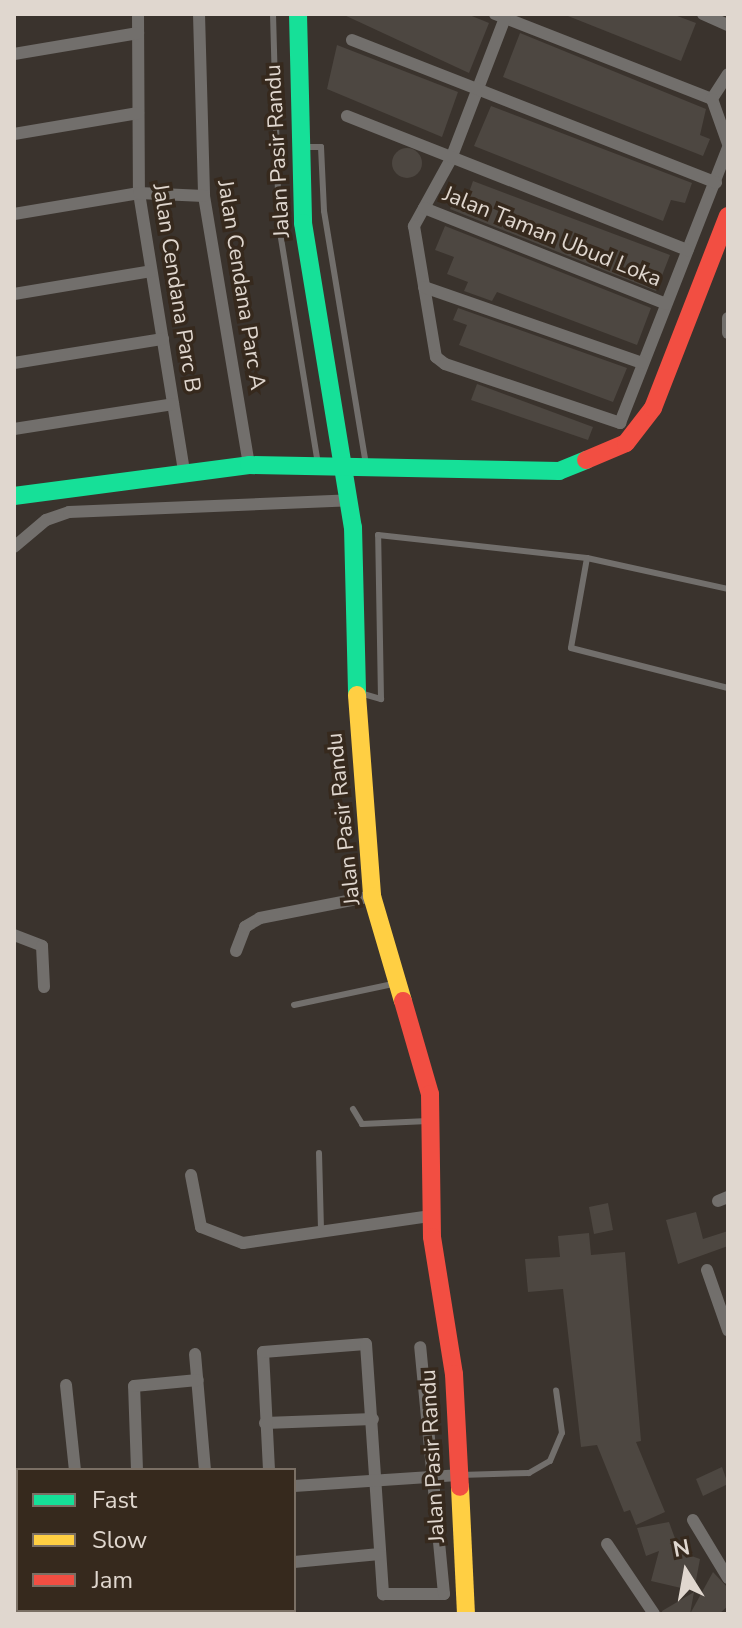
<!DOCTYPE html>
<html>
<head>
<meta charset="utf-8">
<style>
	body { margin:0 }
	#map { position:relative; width:742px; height:1628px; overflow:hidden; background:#3a332d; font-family:"Nunito Sans",sans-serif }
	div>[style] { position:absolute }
	.building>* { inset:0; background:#4d4741 }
	.round { border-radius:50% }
	.lane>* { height:6px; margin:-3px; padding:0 3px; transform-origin:3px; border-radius:3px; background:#726f6c }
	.street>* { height:12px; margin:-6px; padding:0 6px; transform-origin:6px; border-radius:6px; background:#726f6c }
	.fast>* { height:18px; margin:-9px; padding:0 9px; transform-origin:9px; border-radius:9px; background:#16e098 }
	.slow>* { height:18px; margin:-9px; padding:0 9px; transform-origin:9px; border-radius:9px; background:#ffcf43 }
	.jam>* { height:18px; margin:-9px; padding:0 9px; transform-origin:9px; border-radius:9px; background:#f24e42 }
	span { translate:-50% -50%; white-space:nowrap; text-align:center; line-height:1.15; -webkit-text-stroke:7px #36291d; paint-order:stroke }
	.street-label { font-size:22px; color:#e0d7cf }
	.frame { position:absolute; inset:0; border:16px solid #e0d7cf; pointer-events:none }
	.legend { position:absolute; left:16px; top:1468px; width:280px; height:144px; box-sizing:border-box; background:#36291d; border:2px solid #7a6f64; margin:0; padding:10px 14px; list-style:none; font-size:24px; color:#e0d7cf }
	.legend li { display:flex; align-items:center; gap:16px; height:40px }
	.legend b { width:40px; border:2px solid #7a6f64 }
	.north { position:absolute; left:646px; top:1532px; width:80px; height:80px; -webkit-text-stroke:6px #36291d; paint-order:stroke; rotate:349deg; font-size:22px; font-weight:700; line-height:32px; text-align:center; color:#e0d7cf }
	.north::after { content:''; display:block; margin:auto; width:28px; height:36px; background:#e0d7cf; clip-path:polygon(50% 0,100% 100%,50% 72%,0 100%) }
</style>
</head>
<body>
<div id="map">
	<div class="building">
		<i style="clip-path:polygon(342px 14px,467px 14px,489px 23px,469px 73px)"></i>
		<i style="clip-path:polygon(563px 14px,672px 14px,696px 23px,681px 61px)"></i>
		<i style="clip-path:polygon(520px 33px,706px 109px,700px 135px,710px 139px,703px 156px,503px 77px)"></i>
		<i style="clip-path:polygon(337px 45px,458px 92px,442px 137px,327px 89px)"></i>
		<i style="clip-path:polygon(491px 106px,692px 183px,685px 203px,671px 200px,663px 221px,474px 146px)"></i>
		<i class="round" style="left:392px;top:148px;width:30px;height:30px"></i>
		<i style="clip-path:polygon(473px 181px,670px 255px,656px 291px,450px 209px,455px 197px,466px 201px)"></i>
		<i style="clip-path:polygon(445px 226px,651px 308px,637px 345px,497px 292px,492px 301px,464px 291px,468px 282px,447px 274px,454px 257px,435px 250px)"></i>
		<i style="clip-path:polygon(458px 308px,627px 368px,613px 402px,459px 345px,467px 325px,453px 320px)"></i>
		<i style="clip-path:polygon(477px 384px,593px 427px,588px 440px,471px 400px)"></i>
		<i style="clip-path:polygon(608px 1203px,613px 1230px,594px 1234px,589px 1207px)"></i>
		<i style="clip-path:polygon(696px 1212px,703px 1239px,728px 1231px,728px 1246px,678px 1264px,666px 1220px)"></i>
		<i style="clip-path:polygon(589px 1233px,591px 1255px,625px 1252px,641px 1441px,636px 1442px,665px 1512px,636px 1525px,630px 1510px,624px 1512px,597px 1445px,581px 1447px,563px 1289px,528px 1292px,525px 1259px,560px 1257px,558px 1236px)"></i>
		<i style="clip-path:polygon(722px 1467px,728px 1484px,703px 1496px,696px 1479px)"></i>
		<i style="clip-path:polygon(669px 1522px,680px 1552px,700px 1559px,694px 1591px,651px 1581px,659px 1551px,646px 1556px,637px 1528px)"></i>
		<i style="clip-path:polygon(713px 1572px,728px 1588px,728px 1606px,719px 1614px,690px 1614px)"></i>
		<i style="clip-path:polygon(694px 1592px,690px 1614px,663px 1614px,662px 1611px)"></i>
	</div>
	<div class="lane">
		<i style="left:273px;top:14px;width:212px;rotate:88.4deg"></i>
		<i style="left:279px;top:226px;width:241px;rotate:80.7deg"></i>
		<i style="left:302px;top:147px;width:19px"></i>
		<i style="left:321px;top:147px;width:64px;rotate:87.3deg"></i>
		<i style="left:324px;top:211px;width:258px;rotate:80.6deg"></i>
		<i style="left:587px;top:558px;width:91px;rotate:100.1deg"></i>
		<i style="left:571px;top:648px;width:162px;rotate:14.3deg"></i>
		<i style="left:360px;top:693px;width:22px;rotate:16deg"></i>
		<i style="left:381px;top:699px;width:164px;rotate:-91deg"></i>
		<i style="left:378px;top:535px;width:210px;rotate:6.3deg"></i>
		<i style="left:587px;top:558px;width:144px;rotate:12.4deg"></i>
		<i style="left:294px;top:1005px;width:101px;rotate:-12deg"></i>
		<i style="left:353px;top:1109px;width:17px;rotate:59deg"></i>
		<i style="left:362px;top:1124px;width:66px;rotate:-2.6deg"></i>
		<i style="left:319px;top:1153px;width:76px;rotate:88.5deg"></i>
		<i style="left:460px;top:1475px;width:69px;rotate:-1.7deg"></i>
		<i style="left:529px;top:1473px;width:24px;rotate:-30deg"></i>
		<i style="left:550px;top:1461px;width:30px;rotate:-67deg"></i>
		<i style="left:562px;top:1433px;width:43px;rotate:-97.9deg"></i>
	</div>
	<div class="street">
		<i style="left:138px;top:14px;width:179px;rotate:89.7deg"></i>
		<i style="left:139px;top:193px;width:281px;rotate:80.8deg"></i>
		<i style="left:199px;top:14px;width:182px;rotate:88.4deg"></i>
		<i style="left:204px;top:196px;width:273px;rotate:80.5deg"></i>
		<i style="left:495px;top:14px;width:233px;rotate:21.4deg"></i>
		<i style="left:703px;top:14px;width:27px;rotate:24deg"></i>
		<i style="left:505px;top:18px;width:151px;rotate:111deg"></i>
		<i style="left:451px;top:159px;width:77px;rotate:118.9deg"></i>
		<i style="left:414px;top:226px;width:133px;rotate:80.5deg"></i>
		<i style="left:436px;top:357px;width:11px;rotate:38deg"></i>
		<i style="left:445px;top:364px;width:185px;rotate:18.6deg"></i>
		<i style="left:620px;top:423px;width:295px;rotate:-68.6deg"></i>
		<i style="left:352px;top:40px;width:391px;rotate:21.4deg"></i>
		<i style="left:14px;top:54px;width:126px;rotate:-9.6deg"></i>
		<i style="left:728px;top:74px;width:30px;rotate:123deg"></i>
		<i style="left:712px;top:99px;width:48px;rotate:70.4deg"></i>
		<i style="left:347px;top:116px;width:366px;rotate:21.5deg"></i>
		<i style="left:14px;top:134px;width:126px;rotate:-9.6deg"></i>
		<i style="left:424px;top:208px;width:260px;rotate:21.6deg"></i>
		<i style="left:14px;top:214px;width:127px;rotate:-9.5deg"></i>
		<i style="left:139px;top:193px;width:65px;rotate:2.6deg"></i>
		<i style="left:424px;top:287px;width:231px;rotate:19.2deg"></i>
		<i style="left:14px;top:294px;width:139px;rotate:-9.5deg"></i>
		<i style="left:728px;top:318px;width:15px;rotate:90deg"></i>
		<i style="left:14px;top:363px;width:151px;rotate:-9.2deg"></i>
		<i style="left:14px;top:429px;width:161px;rotate:-8.9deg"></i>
		<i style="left:14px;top:547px;width:42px;rotate:-40.2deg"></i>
		<i style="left:46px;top:520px;width:24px;rotate:-19deg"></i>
		<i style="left:69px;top:512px;width:281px;rotate:-2.4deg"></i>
		<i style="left:14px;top:935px;width:30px;rotate:21deg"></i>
		<i style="left:42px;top:946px;width:41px;rotate:87.2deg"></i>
		<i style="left:236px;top:951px;width:26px;rotate:-69deg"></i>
		<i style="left:245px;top:927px;width:17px;rotate:-31deg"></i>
		<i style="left:260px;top:918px;width:114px;rotate:-11.1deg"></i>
		<i style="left:191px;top:1175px;width:53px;rotate:79.1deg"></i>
		<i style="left:201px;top:1227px;width:45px;rotate:20.9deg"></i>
		<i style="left:243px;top:1243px;width:190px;rotate:-8.2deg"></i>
		<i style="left:718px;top:1201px;width:11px;rotate:-22deg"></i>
		<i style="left:707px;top:1270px;width:64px;rotate:70.7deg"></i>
		<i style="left:195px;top:1354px;width:116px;rotate:85.1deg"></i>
		<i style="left:66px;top:1385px;width:85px;rotate:84deg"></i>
		<i style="left:265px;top:1423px;width:108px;rotate:-2.1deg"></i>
		<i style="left:137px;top:1470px;width:84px;rotate:-92deg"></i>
		<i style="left:134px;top:1386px;width:64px;rotate:-5.4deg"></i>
		<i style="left:269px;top:1470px;width:118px;rotate:-92.9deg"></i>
		<i style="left:263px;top:1352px;width:103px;rotate:-4.4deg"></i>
		<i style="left:366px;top:1344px;width:251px;rotate:86.1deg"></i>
		<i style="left:383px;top:1594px;width:61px"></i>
		<i style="left:444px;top:1594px;width:248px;rotate:-95.5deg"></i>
		<i style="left:294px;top:1486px;width:164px;rotate:-3.8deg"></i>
		<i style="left:693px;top:1520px;width:68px;rotate:58.9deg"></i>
		<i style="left:607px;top:1544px;width:84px;rotate:56.1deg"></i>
		<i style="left:294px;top:1562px;width:86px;rotate:-5.3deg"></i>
	</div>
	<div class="fast">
		<i style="left:298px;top:14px;width:209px;rotate:88.6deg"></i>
		<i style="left:303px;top:223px;width:308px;rotate:80.7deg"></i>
		<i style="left:353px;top:527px;width:168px;rotate:88.6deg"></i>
		<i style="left:14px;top:496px;width:237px;rotate:-7.5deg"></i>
		<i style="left:249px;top:465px;width:310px;rotate:1.1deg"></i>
		<i style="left:559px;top:471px;width:29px;rotate:-22deg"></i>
	</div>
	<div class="slow">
		<i style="left:357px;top:695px;width:202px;rotate:85.7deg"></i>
		<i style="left:372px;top:896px;width:109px;rotate:73.6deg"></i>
		<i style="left:460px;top:1487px;width:127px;rotate:87.3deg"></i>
	</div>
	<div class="jam">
		<i style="left:586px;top:460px;width:43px;rotate:-23deg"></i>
		<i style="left:626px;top:443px;width:44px;rotate:-52.4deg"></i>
		<i style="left:653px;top:408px;width:206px;rotate:-68.7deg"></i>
		<i style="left:403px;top:1001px;width:97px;rotate:73.8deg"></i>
		<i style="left:430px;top:1094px;width:143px;rotate:89.2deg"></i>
		<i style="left:432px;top:1237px;width:139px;rotate:80.9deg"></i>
		<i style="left:454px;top:1374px;width:113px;rotate:87deg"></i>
	</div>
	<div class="street-label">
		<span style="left:278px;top:151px;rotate:-93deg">Jalan Pasir Randu</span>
		<span style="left:552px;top:237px;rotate:22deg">Jalan Taman Ubud Loka</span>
		<span style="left:241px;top:285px;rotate:81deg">Jalan Cendana Parc A</span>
		<span style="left:176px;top:288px;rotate:81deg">Jalan Cendana Parc B</span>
		<span style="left:344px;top:819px;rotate:-96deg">Jalan Pasir Randu</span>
		<span style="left:433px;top:1456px;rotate:-93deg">Jalan Pasir Randu</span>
	</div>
	<div class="frame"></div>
	<ul class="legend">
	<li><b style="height:10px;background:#16e098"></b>Fast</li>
	<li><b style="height:10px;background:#ffcf43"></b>Slow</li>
	<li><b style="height:10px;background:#f24e42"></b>Jam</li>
	</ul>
	<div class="north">N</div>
</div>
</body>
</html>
